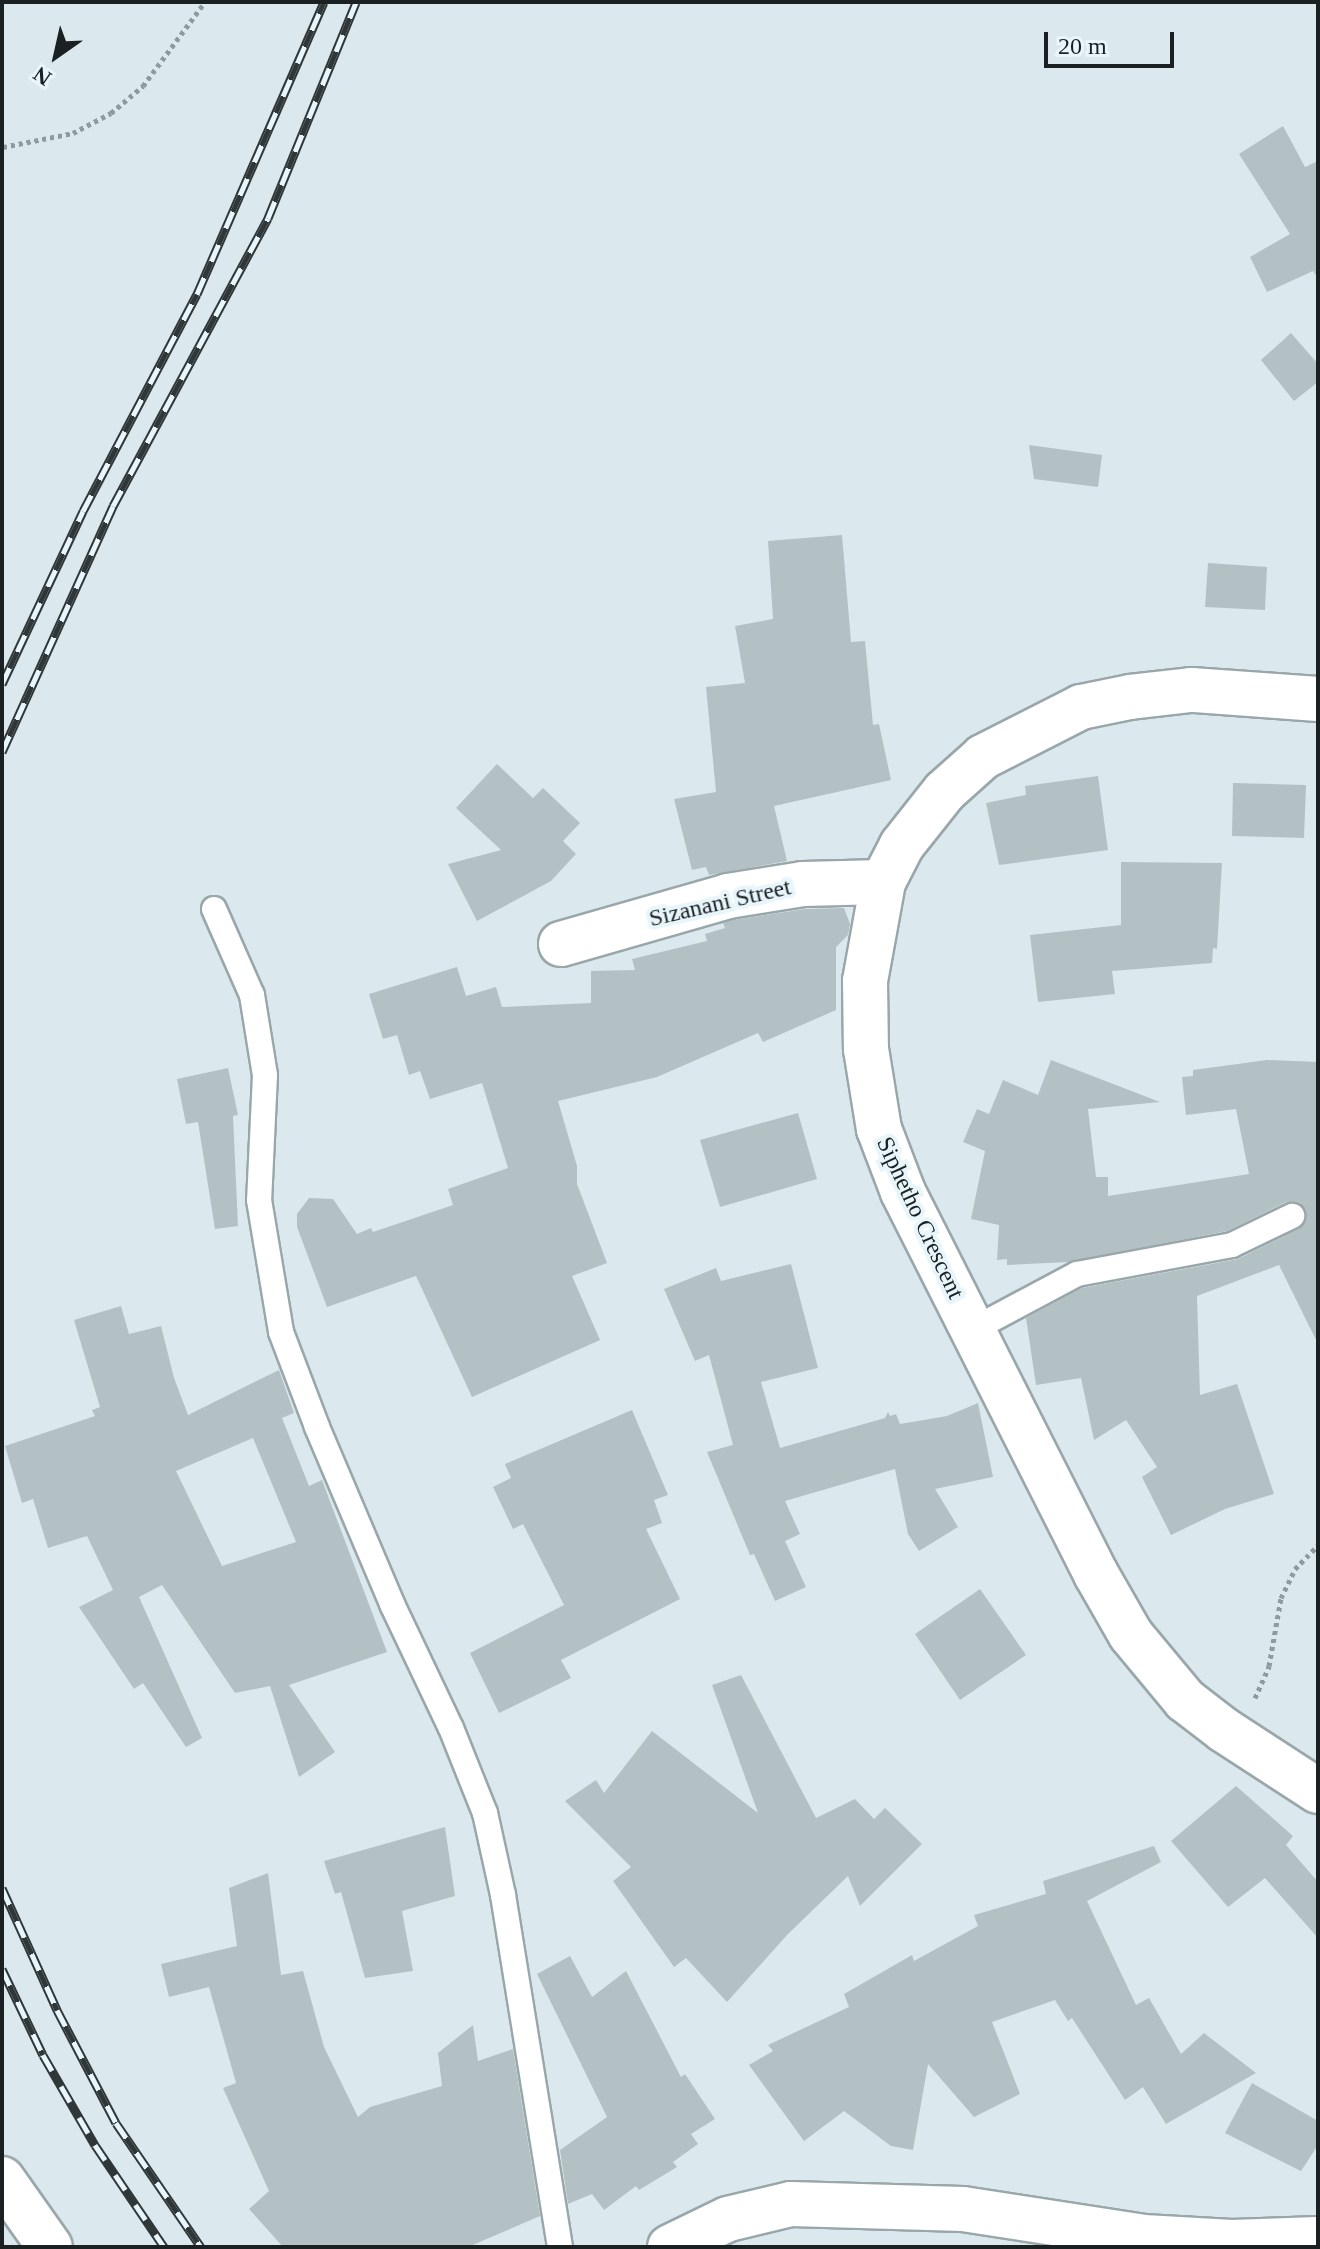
<!DOCTYPE html>
<html>
<head>
<meta charset="utf-8">
<style>
	body { margin:0 }
	#map { position:relative; width:1320px; height:2249px; overflow:hidden; background:#dbe9ee; font-family:Georgia,serif }
	div>[style] { position:absolute }
	.building>* { inset:0; background:#b3c1c5 }
	.path>* { height:5px; margin-top:-2.5px; transform-origin:0; background:repeating-linear-gradient(90deg,#8f9a9e 0 4px,transparent 0 8px) }
	.roads { filter:drop-shadow(2px 0 #99a7ab) drop-shadow(-2px 0 #99a7ab) drop-shadow(0 2px #99a7ab) drop-shadow(0 -2px #99a7ab) }
	.service>* { height:24px; margin:-12px; padding:0 12px; transform-origin:12px; border-radius:12px; background:#fff }
	.minor>* { height:44px; margin:-22px; padding:0 22px; transform-origin:22px; border-radius:22px; background:#fff }
	.tertiary>* { height:44px; margin:-22px; padding:0 22px; transform-origin:22px; border-radius:22px; background:#fff }
	.rail>* { height:9px; margin-top:-4.5px; transform-origin:0; background:repeating-linear-gradient(90deg,#e8f6fb 0 18px,#303739 0 36px); box-sizing:border-box; border-block:2px solid #303739 }
	span { translate:-50% -50%; white-space:nowrap; text-align:center; line-height:1.15; -webkit-text-stroke:8px #e8f6fb; paint-order:stroke }
	.street-label { font-size:24px; color:#1b2122 }
	.frame { position:absolute; inset:0; border:4px solid #1b2122; pointer-events:none }
	.north { position:absolute; left:16px; top:16px; width:80px; height:80px; -webkit-text-stroke:6px #e8f6fb; paint-order:stroke; rotate:214deg; font-size:22px; font-weight:700; line-height:32px; text-align:center; color:#1b2122 }
	.north::after { content:''; display:block; margin:auto; width:28px; height:36px; background:#1b2122; clip-path:polygon(50% 0,100% 100%,50% 72%,0 100%) }
	.scale { position:absolute; left:1044px; top:32px; width:130px; height:36px; box-sizing:border-box; border:4px solid #1b2122; border-top:0; padding-left:10px; font-size:24px; line-height:28px; white-space:nowrap; color:#1b2122; -webkit-text-stroke:6px #e8f6fb; paint-order:stroke }
</style>
</head>
<body>
<div id="map">
	<div class="building">
		<i style="clip-path:polygon(1283px 126px,1305px 167px,1318px 161px,1318px 278px,1313px 271px,1267px 292px,1250px 257px,1290px 234px,1239px 154px)"></i>
		<i style="clip-path:polygon(1291px 333px,1318px 364px,1318px 382px,1294px 401px,1261px 360px)"></i>
		<i style="clip-path:polygon(1029px 445px,1102px 455px,1098px 487px,1034px 479px)"></i>
		<i style="clip-path:polygon(842px 535px,851px 642px,865px 641px,873px 725px,879px 724px,891px 780px,774px 806px,787px 861px,709px 875px,706px 867px,692px 870px,674px 799px,716px 792px,706px 687px,745px 683px,735px 626px,773px 619px,768px 541px)"></i>
		<i style="clip-path:polygon(1208px 563px,1267px 567px,1265px 610px,1205px 607px)"></i>
		<i style="clip-path:polygon(497px 764px,533px 798px,543px 788px,580px 823px,563px 841px,576px 854px,551px 881px,477px 921px,448px 864px,501px 850px,456px 808px)"></i>
		<i style="clip-path:polygon(1098px 776px,1108px 850px,999px 865px,986px 803px,1026px 795px,1025px 786px)"></i>
		<i style="clip-path:polygon(1233px 783px,1306px 785px,1304px 838px,1232px 836px)"></i>
		<i style="clip-path:polygon(1121px 862px,1222px 863px,1217px 949px,1213px 948px,1212px 963px,1112px 971px,1115px 994px,1038px 1002px,1030px 935px,1121px 925px)"></i>
		<i style="clip-path:polygon(844px 908px,850px 924px,848px 935px,836px 947px,836px 1010px,763px 1042px,758px 1033px,657px 1077px,558px 1101px,577px 1166px,577px 1184px,607px 1263px,572px 1276px,600px 1340px,472px 1397px,416px 1276px,327px 1307px,297px 1227px,297px 1214px,309px 1198px,333px 1199px,357px 1234px,371px 1228px,373px 1232px,453px 1205px,448px 1189px,508px 1168px,482px 1083px,430px 1099px,420px 1071px,409px 1075px,397px 1035px,383px 1039px,369px 994px,457px 967px,466px 996px,496px 987px,502px 1007px,591px 1003px,591px 971px,635px 970px,632px 959px,707px 941px,705px 934px,725px 928px,723px 923px,733px 920px,805px 909px)"></i>
		<i style="clip-path:polygon(1051px 1060px,1160px 1102px,1088px 1109px,1096px 1177px,1108px 1177px,1108px 1196px,1249px 1174px,1236px 1109px,1186px 1115px,1182px 1077px,1193px 1076px,1193px 1070px,1267px 1060px,1318px 1062px,1318px 1344px,1279px 1265px,1197px 1296px,1200px 1395px,1237px 1384px,1274px 1494px,1225px 1509px,1171px 1535px,1142px 1477px,1157px 1467px,1126px 1420px,1094px 1440px,1081px 1378px,1036px 1385px,1026px 1318px,1082px 1288px,1238px 1259px,1299px 1229px,1305px 1224px,1306px 1210px,1300px 1203px,1286px 1202px,1227px 1231px,1068px 1262px,1007px 1265px,1007px 1259px,997px 1260px,999px 1225px,971px 1219px,985px 1151px,963px 1142px,977px 1109px,989px 1114px,1003px 1080px,1038px 1095px)"></i>
		<i style="clip-path:polygon(228px 1068px,238px 1115px,233px 1116px,238px 1226px,215px 1229px,198px 1122px,186px 1124px,177px 1079px)"></i>
		<i style="clip-path:polygon(798px 1113px,817px 1179px,720px 1207px,700px 1140px)"></i>
		<i style="clip-path:polygon(791px 1264px,818px 1368px,761px 1382px,780px 1448px,885px 1418px,888px 1412px,890px 1416px,896px 1414px,900px 1424px,947px 1416px,978px 1403px,993px 1477px,935px 1489px,958px 1527px,919px 1551px,908px 1534px,895px 1469px,785px 1501px,800px 1534px,785px 1541px,806px 1587px,775px 1601px,754px 1554px,750px 1555px,707px 1452px,733px 1445px,709px 1355px,695px 1361px,664px 1289px,716px 1268px,721px 1281px)"></i>
		<i style="clip-path:polygon(evenodd,121px 1306px,129px 1334px,161px 1326px,174px 1378px,188px 1415px,279px 1370px,294px 1413px,282px 1418px,309px 1486px,322px 1480px,387px 1652px,289px 1685px,335px 1752px,299px 1777px,270px 1686px,235px 1693px,162px 1585px,139px 1597px,202px 1738px,186px 1747px,143px 1683px,134px 1689px,79px 1607px,113px 1590px,87px 1536px,48px 1548px,33px 1499px,22px 1503px,5px 1446px,95px 1416px,92px 1410px,100px 1407px,74px 1320px,121px 1306px,253px 1438px,296px 1542px,222px 1566px,176px 1471px,253px 1438px)"></i>
		<i style="clip-path:polygon(632px 1410px,668px 1495px,654px 1500px,662px 1523px,646px 1529px,680px 1599px,561px 1660px,571px 1678px,499px 1713px,470px 1653px,564px 1605px,523px 1524px,513px 1529px,493px 1487px,511px 1478px,505px 1464px)"></i>
		<i style="clip-path:polygon(980px 1589px,1026px 1655px,960px 1700px,915px 1634px)"></i>
		<i style="clip-path:polygon(741px 1675px,816px 1818px,855px 1799px,874px 1819px,885px 1808px,922px 1844px,860px 1906px,848px 1876px,788px 1934px,727px 2002px,686px 1958px,674px 1967px,613px 1881px,631px 1867px,565px 1801px,596px 1780px,604px 1793px,652px 1731px,758px 1813px,712px 1685px)"></i>
		<i style="clip-path:polygon(1236px 1786px,1293px 1836px,1286px 1845px,1318px 1882px,1318px 1938px,1265px 1878px,1228px 1907px,1171px 1841px)"></i>
		<i style="clip-path:polygon(445px 1827px,455px 1896px,402px 1911px,413px 1971px,365px 1978px,341px 1892px,335px 1894px,324px 1861px)"></i>
		<i style="clip-path:polygon(1154px 1846px,1161px 1862px,1087px 1901px,1136px 2005px,1149px 1998px,1181px 2054px,1204px 2033px,1256px 2073px,1166px 2124px,1143px 2087px,1125px 2100px,1072px 2018px,1068px 2021px,1055px 2000px,992px 2022px,1020px 2094px,974px 2117px,928px 2064px,913px 2150px,891px 2146px,844px 2111px,804px 2141px,749px 2065px,773px 2051px,768px 2045px,849px 2007px,844px 1994px,912px 1955px,914px 1961px,978px 1926px,974px 1915px,1046px 1894px,1043px 1881px)"></i>
		<i style="clip-path:polygon(268px 1873px,281px 1975px,303px 1971px,324px 2047px,358px 2117px,370px 2107px,442px 2086px,438px 2053px,473px 2025px,478px 2061px,513px 2049px,540px 2216px,468px 2247px,283px 2247px,249px 2209px,269px 2191px,223px 2088px,236px 2083px,209px 1987px,169px 1997px,161px 1964px,237px 1946px,229px 1888px)"></i>
		<i style="clip-path:polygon(570px 1956px,592px 1997px,626px 1971px,681px 2077px,685px 2074px,715px 2119px,691px 2134px,698px 2144px,673px 2162px,677px 2167px,639px 2190px,636px 2186px,604px 2210px,592px 2194px,568px 2204px,560px 2150px,607px 2117px,537px 1974px)"></i>
		<i style="clip-path:polygon(1252px 2083px,1318px 2121px,1318px 2145px,1301px 2171px,1225px 2133px)"></i>
	</div>
	<div class="path">
		<i style="left:3px;top:147px;width:71px;rotate:-11.3deg"></i>
		<i style="left:73px;top:133px;width:43px;rotate:-27.8deg"></i>
		<i style="left:111px;top:113px;width:42px;rotate:-40.2deg"></i>
		<i style="left:143px;top:86px;width:104px;rotate:-53.6deg"></i>
		<i style="left:1255px;top:1698px;width:35px;rotate:-66deg"></i>
		<i style="left:1269px;top:1666px;width:69px;rotate:-80deg"></i>
		<i style="left:1281px;top:1598px;width:32px;rotate:-64deg"></i>
		<i style="left:1295px;top:1569px;width:33px;rotate:-46deg"></i>
	</div>
	<div class="roads">
		<div class="service">
			<i style="left:214px;top:909px;width:94px;rotate:66.2deg"></i>
			<i style="left:252px;top:995px;width:81px;rotate:80.8deg"></i>
			<i style="left:265px;top:1075px;width:125px;rotate:92.7deg"></i>
			<i style="left:259px;top:1200px;width:134px;rotate:80.5deg"></i>
			<i style="left:281px;top:1332px;width:102px;rotate:69.2deg"></i>
			<i style="left:317px;top:1427px;width:192px;rotate:67deg"></i>
			<i style="left:392px;top:1604px;width:137px;rotate:64.6deg"></i>
			<i style="left:451px;top:1728px;width:92px;rotate:68.2deg"></i>
			<i style="left:485px;top:1813px;width:84px;rotate:77.6deg"></i>
			<i style="left:503px;top:1895px;width:357px;rotate:80.8deg"></i>
			<i style="left:972px;top:1330px;width:119px;rotate:-28.1deg"></i>
			<i style="left:1077px;top:1274px;width:158px;rotate:-10.6deg"></i>
			<i style="left:1232px;top:1245px;width:67px;rotate:-25.8deg"></i>
		</div>
		<div class="minor">
			<i style="left:1318px;top:699px;width:127px;rotate:-175.9deg"></i>
			<i style="left:1191px;top:690px;width:61px;rotate:173.5deg"></i>
			<i style="left:1130px;top:697px;width:50px;rotate:168.5deg"></i>
			<i style="left:1081px;top:707px;width:110px;rotate:153deg"></i>
			<i style="left:983px;top:757px;width:52px;rotate:138.1deg"></i>
			<i style="left:944px;top:792px;width:68px;rotate:128.4deg"></i>
			<i style="left:902px;top:845px;width:42px;rotate:117.2deg"></i>
			<i style="left:883px;top:882px;width:101px;rotate:100.3deg"></i>
			<i style="left:865px;top:981px;width:68px;rotate:89.2deg"></i>
			<i style="left:866px;top:1049px;width:81px;rotate:80.8deg"></i>
			<i style="left:879px;top:1129px;width:67px;rotate:69.1deg"></i>
			<i style="left:903px;top:1192px;width:428px;rotate:63.2deg"></i>
			<i style="left:1096px;top:1574px;width:70px;rotate:60.2deg"></i>
			<i style="left:1131px;top:1635px;width:85px;rotate:50.3deg"></i>
			<i style="left:1185px;top:1700px;width:49px;rotate:37.6deg"></i>
			<i style="left:1224px;top:1730px;width:112px;rotate:33deg"></i>
			<i style="left:561px;top:944px;width:174px;rotate:-16deg"></i>
			<i style="left:728px;top:896px;width:76px;rotate:-9.1deg"></i>
			<i style="left:803px;top:884px;width:80px;rotate:-1.4deg"></i>
			<i style="left:2px;top:2179px;width:83px;rotate:54.8deg"></i>
		</div>
		<div class="tertiary">
			<i style="left:670px;top:2247px;width:64px;rotate:-25.8deg"></i>
			<i style="left:728px;top:2219px;width:65px;rotate:-13.4deg"></i>
			<i style="left:791px;top:2204px;width:172px;rotate:1.7deg"></i>
			<i style="left:963px;top:2209px;width:182px;rotate:8.8deg"></i>
			<i style="left:1143px;top:2237px;width:89px;rotate:3.2deg"></i>
			<i style="left:1232px;top:2242px;width:86px;rotate:-2deg"></i>
		</div>
	</div>
	<div class="rail">
		<i style="left:2px;top:684px;width:191px;rotate:-64.9deg"></i>
		<i style="left:83px;top:511px;width:245px;rotate:-62.3deg"></i>
		<i style="left:197px;top:294px;width:318px;rotate:-66.5deg"></i>
		<i style="left:2px;top:752px;width:270px;rotate:-65.7deg"></i>
		<i style="left:113px;top:506px;width:327px;rotate:-61.7deg"></i>
		<i style="left:268px;top:218px;width:233px;rotate:-67.8deg"></i>
		<i style="left:2px;top:1888px;width:134px;rotate:65.7deg"></i>
		<i style="left:57px;top:2010px;width:127px;rotate:62.4deg"></i>
		<i style="left:116px;top:2123px;width:150px;rotate:55.6deg"></i>
		<i style="left:2px;top:1969px;width:95px;rotate:64.5deg"></i>
		<i style="left:43px;top:2055px;width:104px;rotate:60deg"></i>
		<i style="left:95px;top:2145px;width:123px;rotate:55.9deg"></i>
	</div>
	<div class="street-label">
		<span style="left:720px;top:903px;rotate:-13deg">Sizanani Street</span>
		<span style="left:920px;top:1218px;rotate:65deg">Siphetho Crescent</span>
	</div>
	<div class="frame"></div>
	<div class="north">N</div>
	<div class="scale">20 m</div>
</div>
</body>
</html>
